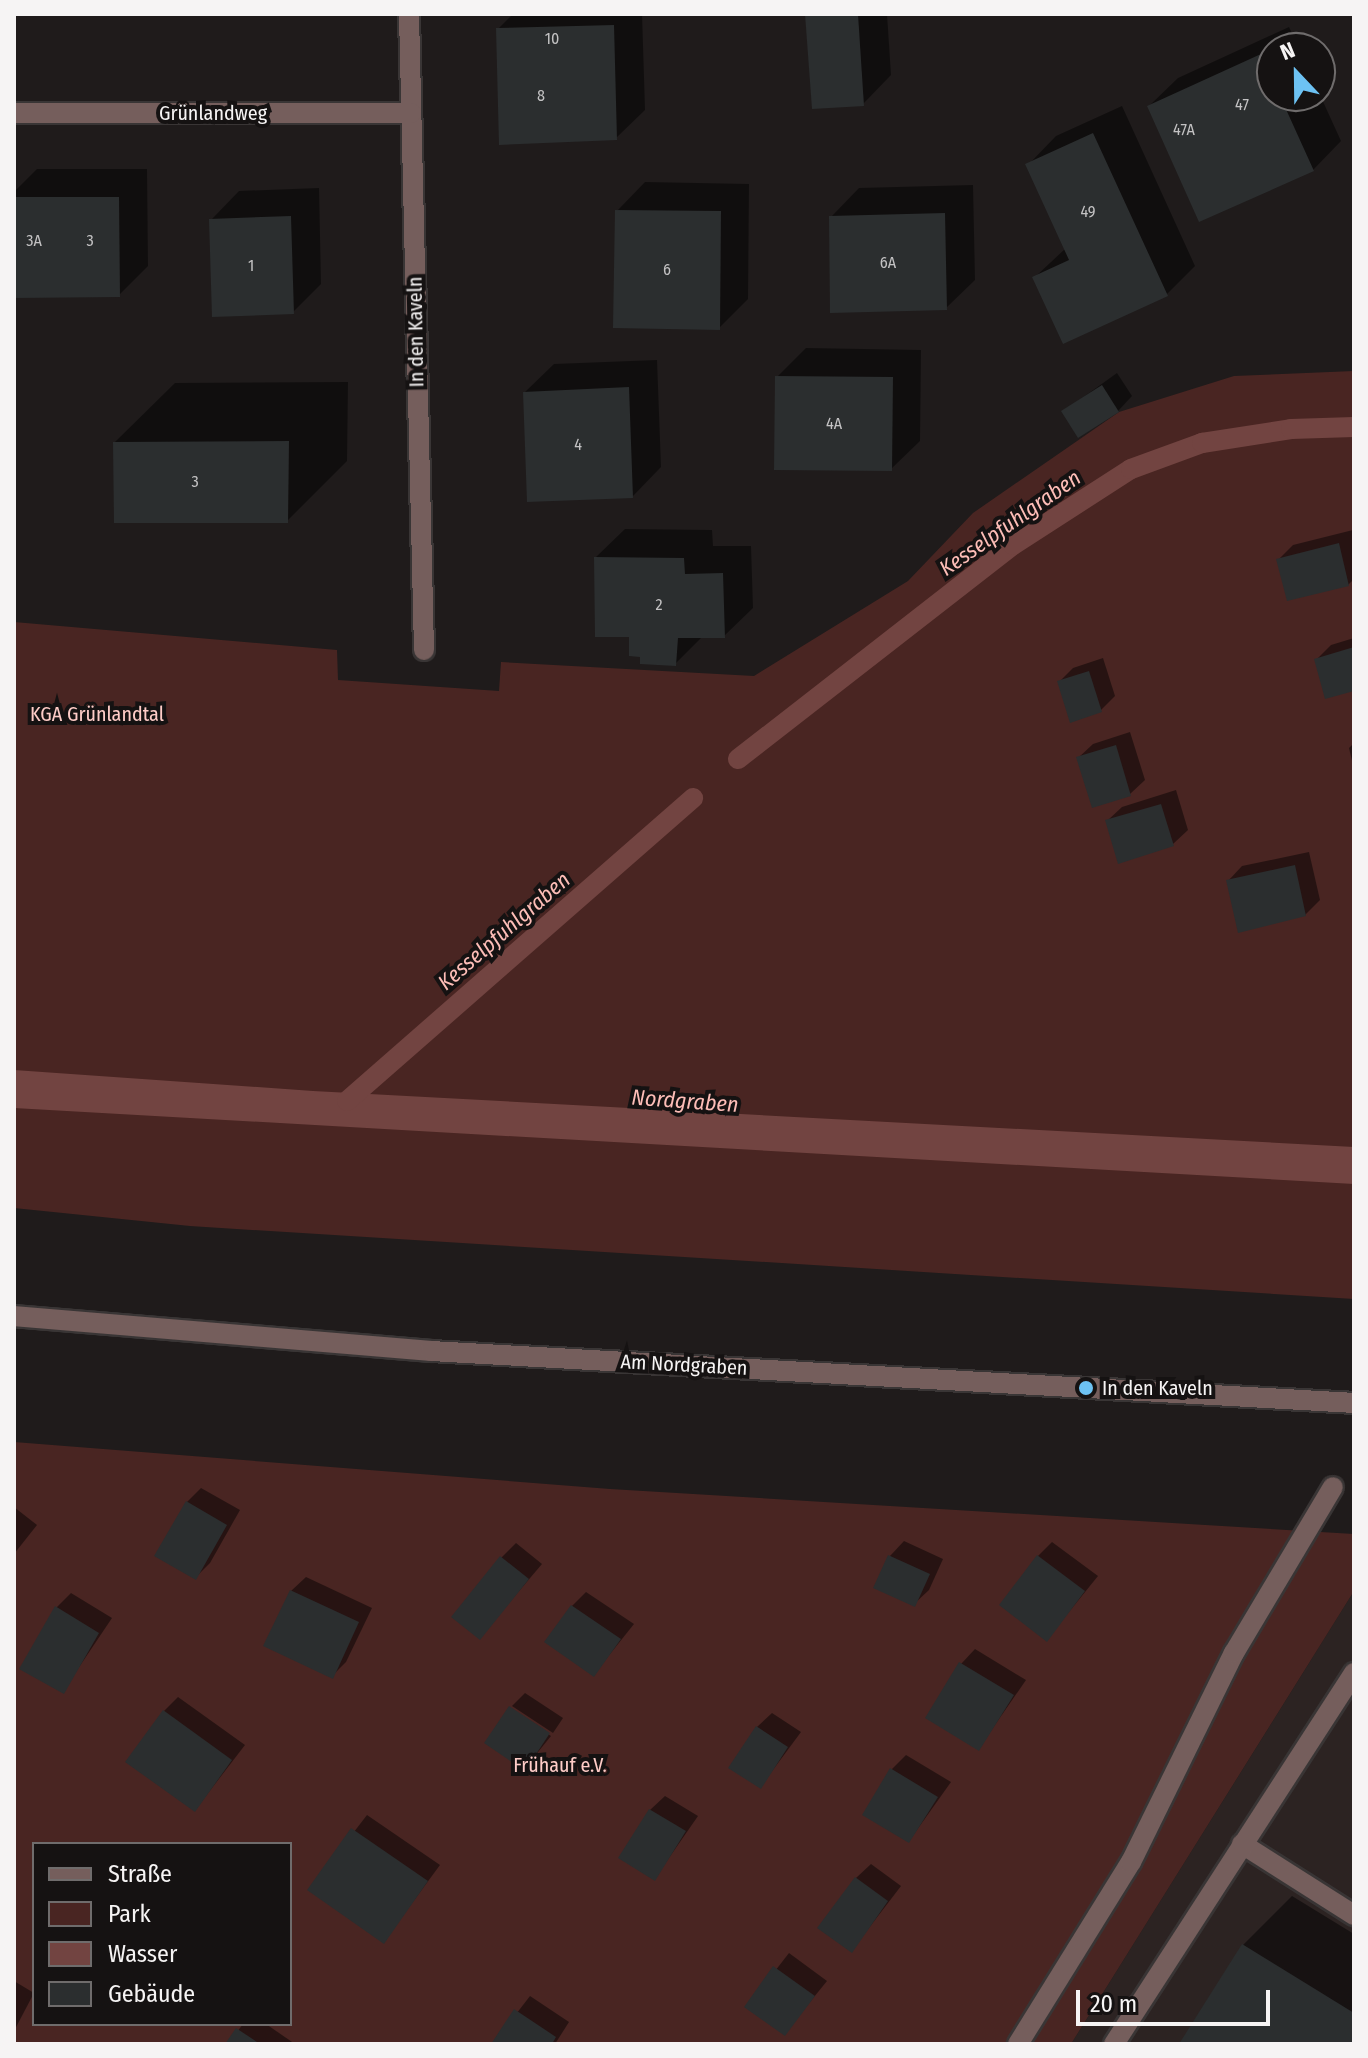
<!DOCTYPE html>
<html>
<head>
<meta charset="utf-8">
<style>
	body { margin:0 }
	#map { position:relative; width:1368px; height:2058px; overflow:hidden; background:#1f1b1b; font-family:"Fira Sans Condensed",sans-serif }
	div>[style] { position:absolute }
	.built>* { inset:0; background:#2c2322 }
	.green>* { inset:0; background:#492522 }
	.water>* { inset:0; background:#724441 }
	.shadow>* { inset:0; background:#0007 }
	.stream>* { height:20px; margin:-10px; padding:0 10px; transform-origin:10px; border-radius:10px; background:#724441 }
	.building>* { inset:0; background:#2b2e2f }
	.roads { filter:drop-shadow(2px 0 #393535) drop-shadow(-2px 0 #393535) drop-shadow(0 2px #393535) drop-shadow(0 -2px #393535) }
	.service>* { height:20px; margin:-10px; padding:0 10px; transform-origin:10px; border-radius:10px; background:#755e5c }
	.minor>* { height:20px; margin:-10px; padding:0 10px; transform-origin:10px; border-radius:10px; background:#755e5c }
	.dots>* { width:22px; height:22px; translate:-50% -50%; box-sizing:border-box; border:4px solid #151212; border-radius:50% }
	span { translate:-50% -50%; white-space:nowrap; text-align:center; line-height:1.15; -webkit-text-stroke:8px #151212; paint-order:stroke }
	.number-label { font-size:16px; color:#c3c2c3 }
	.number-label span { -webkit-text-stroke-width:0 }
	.street-label { font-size:20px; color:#f6f4f4 }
	.park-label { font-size:20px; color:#feccc7 }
	.poi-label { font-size:20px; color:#f6f4f4 }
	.left { translate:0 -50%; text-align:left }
	.water-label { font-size:22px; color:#fdbdb7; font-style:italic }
	.frame { position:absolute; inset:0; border:16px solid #f6f4f4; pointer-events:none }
	.legend { position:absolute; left:32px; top:1842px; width:260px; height:184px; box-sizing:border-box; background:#151212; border:2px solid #6f6c6c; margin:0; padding:10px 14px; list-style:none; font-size:24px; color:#f6f4f4 }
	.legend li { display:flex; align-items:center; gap:16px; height:40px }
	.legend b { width:40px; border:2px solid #6f6c6c }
	.north { position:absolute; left:1256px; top:32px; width:80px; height:80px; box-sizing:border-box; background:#151212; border:2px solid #6f6c6c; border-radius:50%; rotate:338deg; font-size:22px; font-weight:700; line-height:32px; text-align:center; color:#f6f4f4 }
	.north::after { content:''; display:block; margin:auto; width:28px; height:36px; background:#6dc2f3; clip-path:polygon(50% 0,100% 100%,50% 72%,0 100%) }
	.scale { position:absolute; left:1076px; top:1990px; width:194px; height:36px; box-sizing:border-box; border:4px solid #f6f4f4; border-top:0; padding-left:10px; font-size:24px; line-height:28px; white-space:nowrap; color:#f6f4f4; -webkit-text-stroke:6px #151212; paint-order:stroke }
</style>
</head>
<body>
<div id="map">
	<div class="built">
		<i style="clip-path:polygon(1354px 1591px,1354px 2044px,1071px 2044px)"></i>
	</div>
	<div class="green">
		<i style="clip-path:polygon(1354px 371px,1354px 1299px,190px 1226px,14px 1208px,14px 622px,337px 650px,338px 680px,499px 691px,501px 662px,754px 676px,908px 581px,973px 513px,1119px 412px,1234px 376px)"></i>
		<i style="clip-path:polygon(evenodd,14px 1442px,610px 1489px,1354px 1534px,1354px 1591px,1071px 2044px,14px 2044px,14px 1442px,34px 1844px,290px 1844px,290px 2024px,34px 2024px,34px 1844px)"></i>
	</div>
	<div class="water">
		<i style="clip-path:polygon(14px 1070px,313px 1091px,1354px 1147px,1354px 1184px,14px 1108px)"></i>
	</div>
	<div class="shadow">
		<i style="clip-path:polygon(513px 14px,642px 14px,645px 110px,616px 138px,498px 29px)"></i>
		<i style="clip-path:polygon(807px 14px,887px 14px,891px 75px,863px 104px)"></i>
		<i style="clip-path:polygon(1289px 27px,1299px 48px,1272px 48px,1272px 96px,1320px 95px,1341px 141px,1313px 170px,1149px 106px,1178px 78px)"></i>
		<i style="clip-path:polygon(1122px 106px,1195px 266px,1167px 294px,1035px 277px,1066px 248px,1028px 165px,1056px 136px)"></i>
		<i style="clip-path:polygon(37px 169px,147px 169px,148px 266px,119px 295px,14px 296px,14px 192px)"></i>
		<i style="clip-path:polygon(645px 182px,749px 184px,748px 299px,719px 328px,617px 211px)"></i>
		<i style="clip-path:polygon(973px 185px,975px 280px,946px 308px,831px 217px,859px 188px)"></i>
		<i style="clip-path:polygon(319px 188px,321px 284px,293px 312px,211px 220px,239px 191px)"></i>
		<i style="clip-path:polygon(806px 348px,921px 350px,920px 441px,891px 469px,777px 377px)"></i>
		<i style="clip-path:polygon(657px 360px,661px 467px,633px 496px,525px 392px,554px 364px)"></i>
		<i style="clip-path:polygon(1117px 373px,1132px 396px,1118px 411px,1064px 411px)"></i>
		<i style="clip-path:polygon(348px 382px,347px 461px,287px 521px,115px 442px,175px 383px)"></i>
		<i style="clip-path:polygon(625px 529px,712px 530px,713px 546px,751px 546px,753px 608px,724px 636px,703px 636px,675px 664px,642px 655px,596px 557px)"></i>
		<i style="clip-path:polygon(1353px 530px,1354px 579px,1348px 585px,1279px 559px,1293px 545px)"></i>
		<i style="clip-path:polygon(1354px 638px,1354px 689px,1316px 660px,1331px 645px)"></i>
		<i style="clip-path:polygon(1103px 658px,1115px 696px,1101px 710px,1059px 682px,1073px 668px)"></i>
		<i style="clip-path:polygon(1130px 732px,1145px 780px,1130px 794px,1078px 758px,1093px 744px)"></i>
		<i style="clip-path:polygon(1354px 743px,1354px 769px,1349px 748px)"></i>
		<i style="clip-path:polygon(1176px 790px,1188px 830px,1173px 844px,1107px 821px,1122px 807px)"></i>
		<i style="clip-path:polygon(1309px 852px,1320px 900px,1305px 915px,1228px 881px,1242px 866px)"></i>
		<i style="clip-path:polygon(201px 1488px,240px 1510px,210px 1563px,196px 1577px,187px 1502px)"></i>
		<i style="clip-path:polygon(14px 1507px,37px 1525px,14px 1554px)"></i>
		<i style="clip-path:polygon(904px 1541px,943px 1559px,929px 1590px,914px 1604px,890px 1556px)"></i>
		<i style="clip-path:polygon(1052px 1542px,1098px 1576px,1047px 1639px,1038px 1556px)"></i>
		<i style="clip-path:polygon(516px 1543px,542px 1564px,480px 1637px,501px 1558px)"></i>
		<i style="clip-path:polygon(306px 1577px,372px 1608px,346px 1662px,332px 1676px,291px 1591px)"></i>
		<i style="clip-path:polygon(586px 1592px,634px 1624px,594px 1674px,572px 1606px)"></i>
		<i style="clip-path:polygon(71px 1593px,112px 1618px,63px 1691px,56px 1608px)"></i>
		<i style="clip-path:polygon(975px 1649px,1026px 1680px,979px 1748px,961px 1664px)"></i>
		<i style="clip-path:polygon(525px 1693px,563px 1718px,553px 1733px,512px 1706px)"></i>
		<i style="clip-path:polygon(178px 1697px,245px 1745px,195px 1810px,164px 1711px)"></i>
		<i style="clip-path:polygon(511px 1710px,551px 1736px,525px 1768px)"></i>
		<i style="clip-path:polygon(772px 1713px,801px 1732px,761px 1786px,757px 1727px)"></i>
		<i style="clip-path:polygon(906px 1755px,951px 1782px,909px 1841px,892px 1769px)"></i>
		<i style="clip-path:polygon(665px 1796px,698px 1816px,655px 1878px,650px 1810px)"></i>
		<i style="clip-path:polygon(367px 1815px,440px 1865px,384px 1941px,310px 1889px)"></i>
		<i style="clip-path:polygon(871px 1864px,901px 1886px,852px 1950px,856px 1878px)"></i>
		<i style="clip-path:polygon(1292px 1896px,1354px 1934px,1354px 2044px,1182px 2044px,1243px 1945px)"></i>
		<i style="clip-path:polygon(789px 1953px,827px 1981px,784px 2034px,747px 2007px)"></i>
		<i style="clip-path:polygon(14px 1981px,34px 1993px,14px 2031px)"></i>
		<i style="clip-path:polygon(530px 1996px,569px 2022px,555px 2044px,493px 2044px)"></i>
		<i style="clip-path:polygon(243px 2024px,266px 2024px,295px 2044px,228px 2044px)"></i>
	</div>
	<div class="stream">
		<i style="left:738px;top:759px;width:348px;rotate:-37.9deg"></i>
		<i style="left:1013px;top:545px;width:140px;rotate:-32.8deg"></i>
		<i style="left:1131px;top:469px;width:76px;rotate:-20.1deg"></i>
		<i style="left:1202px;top:443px;width:90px;rotate:-8.9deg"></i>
		<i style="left:1291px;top:429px;width:63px;rotate:-1.8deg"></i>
		<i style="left:347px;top:1101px;width:460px;rotate:-41.2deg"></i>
	</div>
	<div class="building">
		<i style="clip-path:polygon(805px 14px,858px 14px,864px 106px,812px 109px)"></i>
		<i style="clip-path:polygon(614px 25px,617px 140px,499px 145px,496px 28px)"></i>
		<i style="clip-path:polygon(1261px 54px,1272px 79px,1272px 96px,1280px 96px,1314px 171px,1199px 222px,1147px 106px)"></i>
		<i style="clip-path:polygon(1093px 133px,1168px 296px,1063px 344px,1032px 277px,1069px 260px,1025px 164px)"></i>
		<i style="clip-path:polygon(14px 197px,119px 197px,120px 297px,14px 298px)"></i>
		<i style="clip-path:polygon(615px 210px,721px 211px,720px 330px,613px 328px)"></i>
		<i style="clip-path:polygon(945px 213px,947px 310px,830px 313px,829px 216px)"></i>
		<i style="clip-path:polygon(291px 216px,294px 314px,212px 317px,209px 219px)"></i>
		<i style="clip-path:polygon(775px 376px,893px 377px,892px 471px,774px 470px)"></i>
		<i style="clip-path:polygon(1102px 385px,1119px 412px,1078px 438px,1061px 411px)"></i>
		<i style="clip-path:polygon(629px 387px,633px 498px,527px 502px,523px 392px)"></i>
		<i style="clip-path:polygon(289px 441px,288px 523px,114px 523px,113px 442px)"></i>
		<i style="clip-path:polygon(1339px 543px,1349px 586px,1287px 601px,1276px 559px)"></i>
		<i style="clip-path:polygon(594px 557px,684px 558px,685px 574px,723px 573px,725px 638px,678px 638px,676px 666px,640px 664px,640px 657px,629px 656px,629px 637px,595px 637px)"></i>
		<i style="clip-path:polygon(1354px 647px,1354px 691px,1325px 699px,1314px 659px)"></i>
		<i style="clip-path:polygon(1089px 671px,1102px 712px,1070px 723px,1057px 681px)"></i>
		<i style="clip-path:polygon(1116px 745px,1131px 796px,1092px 808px,1076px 757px)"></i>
		<i style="clip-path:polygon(1161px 804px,1174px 846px,1118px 864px,1105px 820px)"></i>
		<i style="clip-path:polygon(1295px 865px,1306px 916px,1238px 933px,1226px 880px)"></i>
		<i style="clip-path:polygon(186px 1501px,227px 1525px,196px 1580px,154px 1556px)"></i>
		<i style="clip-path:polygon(888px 1555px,930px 1574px,915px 1607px,873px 1588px)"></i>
		<i style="clip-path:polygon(1037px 1555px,1085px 1591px,1047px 1642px,999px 1605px)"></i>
		<i style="clip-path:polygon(500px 1556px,529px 1579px,480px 1640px,451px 1617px)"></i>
		<i style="clip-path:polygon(290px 1590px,359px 1622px,333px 1679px,263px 1646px)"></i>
		<i style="clip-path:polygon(571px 1605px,621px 1639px,594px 1677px,544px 1642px)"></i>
		<i style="clip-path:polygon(55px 1606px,99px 1633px,64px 1694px,19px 1669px)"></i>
		<i style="clip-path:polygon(959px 1662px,1014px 1695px,979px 1751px,925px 1718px)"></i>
		<i style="clip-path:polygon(509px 1706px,550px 1733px,525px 1771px,484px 1743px)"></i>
		<i style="clip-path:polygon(163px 1710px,232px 1760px,195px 1812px,125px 1762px)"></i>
		<i style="clip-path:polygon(756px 1726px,788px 1747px,761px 1789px,728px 1768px)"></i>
		<i style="clip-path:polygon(890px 1768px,938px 1797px,909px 1843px,862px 1815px)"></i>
		<i style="clip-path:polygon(649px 1809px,686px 1831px,655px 1881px,618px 1858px)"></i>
		<i style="clip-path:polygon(351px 1828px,428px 1881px,384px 1944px,307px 1890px)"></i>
		<i style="clip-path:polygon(855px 1877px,888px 1901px,852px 1953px,817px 1928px)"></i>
		<i style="clip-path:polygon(1242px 1944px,1354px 2013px,1354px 2044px,1179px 2044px)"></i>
		<i style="clip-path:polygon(773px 1966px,815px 1996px,785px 2036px,744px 2007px)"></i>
		<i style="clip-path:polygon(514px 2009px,556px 2037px,552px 2044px,491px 2044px)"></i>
		<i style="clip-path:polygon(236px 2028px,260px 2044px,225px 2044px)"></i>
	</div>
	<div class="roads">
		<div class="service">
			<i style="left:1242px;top:1844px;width:133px;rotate:32.4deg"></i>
			<i style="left:1018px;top:2044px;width:214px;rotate:-58.2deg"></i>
			<i style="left:1131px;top:1862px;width:233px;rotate:-63.8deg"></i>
			<i style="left:1234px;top:1653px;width:193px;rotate:-59.2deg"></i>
			<i style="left:1114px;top:2044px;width:442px;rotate:-57.1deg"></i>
		</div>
		<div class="minor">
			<i style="left:409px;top:14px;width:636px;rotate:88.65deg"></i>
			<i style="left:14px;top:113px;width:397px"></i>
			<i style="left:14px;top:1316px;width:418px;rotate:4.8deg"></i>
			<i style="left:431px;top:1351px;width:924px;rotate:3.22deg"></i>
		</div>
	</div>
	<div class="dots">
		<i style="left:1086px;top:1388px;background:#6dc2f3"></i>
	</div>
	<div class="number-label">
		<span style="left:552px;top:39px">10</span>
		<span style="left:541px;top:96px">8</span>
		<span style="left:1242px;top:105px">47</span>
		<span style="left:1184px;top:130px">47A</span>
		<span style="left:1088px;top:212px">49</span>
		<span style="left:34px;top:241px">3A</span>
		<span style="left:90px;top:241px">3</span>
		<span style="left:888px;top:263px">6A</span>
		<span style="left:251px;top:266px">1</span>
		<span style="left:667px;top:270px">6</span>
		<span style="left:834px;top:424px">4A</span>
		<span style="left:578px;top:445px">4</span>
		<span style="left:195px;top:482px">3</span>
		<span style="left:659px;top:605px">2</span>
	</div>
	<div class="street-label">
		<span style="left:213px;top:113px">Grünlandweg</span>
		<span style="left:416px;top:332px;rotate:-91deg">In den Kaveln</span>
		<span style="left:684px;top:1365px;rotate:3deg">Am Nordgraben</span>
	</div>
	<div class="park-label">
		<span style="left:97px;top:714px">KGA Grünlandtal</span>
		<span style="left:560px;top:1765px">Frühauf e.V.</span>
	</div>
	<div class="poi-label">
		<span class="left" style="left:1102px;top:1388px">In den Kaveln</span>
	</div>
	<div class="water-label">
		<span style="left:1010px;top:523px;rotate:-35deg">Kesselpfuhlgraben</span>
		<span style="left:504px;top:931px;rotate:-41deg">Kesselpfuhlgraben</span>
		<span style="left:685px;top:1101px;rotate:4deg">Nordgraben</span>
	</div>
	<div class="frame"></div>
	<ul class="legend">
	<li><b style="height:10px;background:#755e5c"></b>Straße</li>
	<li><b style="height:22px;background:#492522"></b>Park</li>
	<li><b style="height:22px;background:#724441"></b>Wasser</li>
	<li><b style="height:22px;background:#2b2e2f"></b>Gebäude</li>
	</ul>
	<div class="north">N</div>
	<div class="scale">20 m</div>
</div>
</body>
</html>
